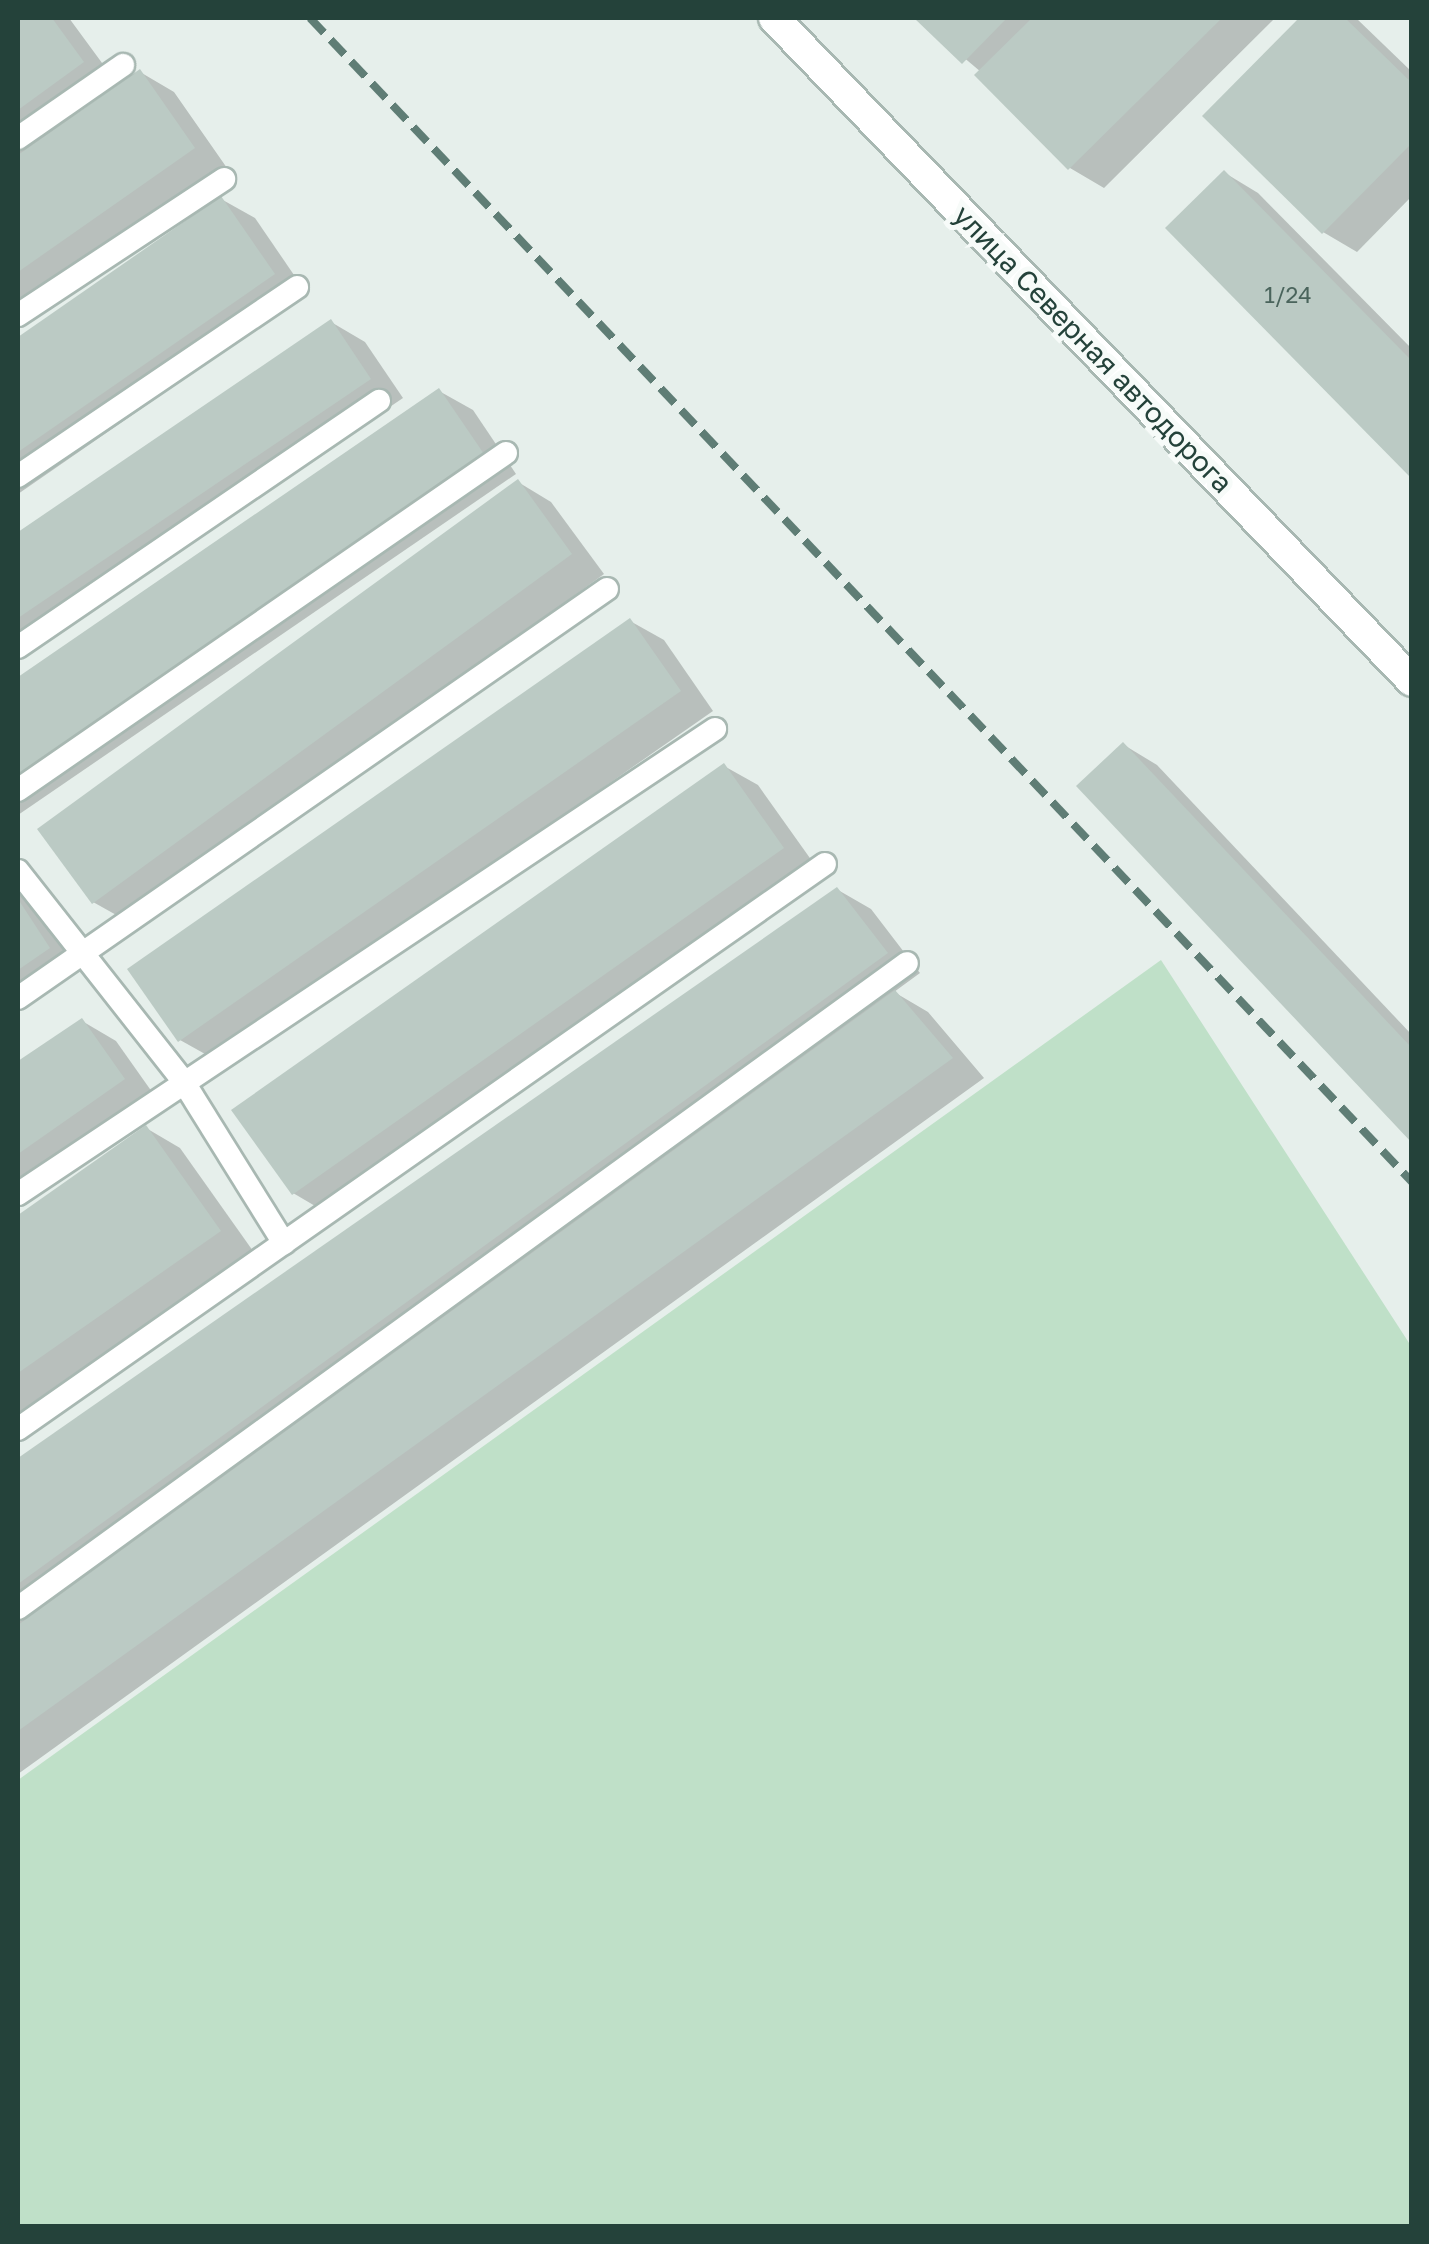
<!DOCTYPE html>
<html>
<head>
<meta charset="utf-8">
<style>
	body { margin:0 }
	#map { position:relative; width:1429px; height:2244px; overflow:hidden; background:#e6efeb; font-family:"Golos Text",sans-serif }
	div>[style] { position:absolute }
	.green>* { inset:0; background:#bfe0c8 }
	.shadow>* { inset:0; background:#0003 }
	.building>* { inset:0; background:#bbcac4 }
	.roads { filter:drop-shadow(2px 0 #a8b8b2) drop-shadow(-2px 0 #a8b8b2) drop-shadow(0 2px #a8b8b2) drop-shadow(0 -2px #a8b8b2) }
	.service>* { height:22px; margin:-11px; padding:0 11px; transform-origin:11px; border-radius:11px; background:#fff }
	.secondary>* { height:30px; margin:-15px; padding:0 15px; transform-origin:15px; border-radius:15px; background:#fff }
	.rail>* { height:8px; margin-top:-4px; transform-origin:0; background:repeating-linear-gradient(90deg,#5f7d75 0 20px,transparent 0 30px) }
	span { translate:-50% -50%; white-space:nowrap; text-align:center; line-height:1.15; -webkit-text-stroke:10px #f7fbf9; paint-order:stroke }
	.number-label { font-size:22px; color:#4a645c }
	.number-label span { -webkit-text-stroke-width:0 }
	.street-label { font-size:28px; color:#24423a }
	.frame { position:absolute; inset:0; border:20px solid #24423a; pointer-events:none }
</style>
</head>
<body>
<div id="map">
	<div class="green">
		<i style="clip-path:polygon(1161px 960px,1411px 1346px,1411px 2226px,18px 2226px,18px 1780px)"></i>
	</div>
	<div class="shadow">
		<i style="clip-path:polygon(18px 18px,69px 18px,116px 82px,52px 134px,140px 72px,174px 92px,227px 168px,18px 315px)"></i>
		<i style="clip-path:polygon(917px 18px,1275px 18px,1104px 188px,1070px 168px,977px 75px,981px 72px)"></i>
		<i style="clip-path:polygon(1303px 18px,1356px 18px,1412px 72px,1412px 196px,1357px 252px,1323px 232px,1205px 116px)"></i>
		<i style="clip-path:polygon(1225px 173px,1258px 193px,1412px 349px,1412px 475px)"></i>
		<i style="clip-path:polygon(221px 199px,255px 218px,307px 294px,18px 494px,18px 340px)"></i>
		<i style="clip-path:polygon(331px 322px,365px 342px,403px 398px,18px 659px,18px 535px)"></i>
		<i style="clip-path:polygon(439px 391px,473px 410px,516px 474px,18px 815px,18px 680px)"></i>
		<i style="clip-path:polygon(518px 482px,551px 502px,604px 574px,127px 921px,93px 902px)"></i>
		<i style="clip-path:polygon(630px 621px,664px 640px,713px 711px,214px 1059px,180px 1040px)"></i>
		<i style="clip-path:polygon(1124px 745px,1157px 765px,1412px 1035px,1412px 1139px)"></i>
		<i style="clip-path:polygon(724px 766px,758px 785px,817px 868px,327px 1213px,293px 1193px)"></i>
		<i style="clip-path:polygon(18px 879px,82px 967px,18px 1011px)"></i>
		<i style="clip-path:polygon(838px 890px,871px 909px,920px 973px,894px 992px,928px 1012px,984px 1078px,18px 1774px,18px 1461px)"></i>
		<i style="clip-path:polygon(82px 1021px,116px 1041px,157px 1099px,18px 1197px,18px 1064px)"></i>
		<i style="clip-path:polygon(146px 1128px,180px 1148px,253px 1251px,18px 1415px,18px 1218px)"></i>
	</div>
	<div class="building">
		<i style="clip-path:polygon(18px 18px,52px 18px,84px 62px,18px 110px)"></i>
		<i style="clip-path:polygon(914px 18px,1007px 18px,962px 64px)"></i>
		<i style="clip-path:polygon(1032px 18px,1222px 18px,1068px 170px,974px 75px)"></i>
		<i style="clip-path:polygon(1299px 18px,1345px 18px,1412px 83px,1412px 143px,1322px 234px,1202px 116px)"></i>
		<i style="clip-path:polygon(140px 69px,195px 148px,18px 272px,18px 155px)"></i>
		<i style="clip-path:polygon(1224px 170px,1412px 361px,1412px 479px,1165px 228px)"></i>
		<i style="clip-path:polygon(221px 196px,275px 274px,18px 452px,18px 337px)"></i>
		<i style="clip-path:polygon(331px 319px,371px 379px,18px 618px,18px 532px)"></i>
		<i style="clip-path:polygon(439px 388px,484px 454px,18px 774px,18px 677px)"></i>
		<i style="clip-path:polygon(518px 479px,572px 554px,92px 904px,37px 829px)"></i>
		<i style="clip-path:polygon(630px 618px,681px 691px,178px 1042px,127px 969px)"></i>
		<i style="clip-path:polygon(1123px 742px,1412px 1048px,1412px 1143px,1076px 786px)"></i>
		<i style="clip-path:polygon(724px 763px,784px 848px,292px 1195px,231px 1110px)"></i>
		<i style="clip-path:polygon(837px 887px,888px 953px,18px 1584px,18px 1458px)"></i>
		<i style="clip-path:polygon(18px 899px,50px 948px,18px 970px)"></i>
		<i style="clip-path:polygon(895px 990px,953px 1058px,18px 1731px,18px 1625px)"></i>
		<i style="clip-path:polygon(82px 1018px,125px 1079px,18px 1154px,18px 1061px)"></i>
		<i style="clip-path:polygon(146px 1125px,221px 1231px,18px 1373px,18px 1215px)"></i>
	</div>
	<div class="roads">
		<div class="service">
			<i style="left:18px;top:138px;width:128px;rotate:-34.8deg"></i>
			<i style="left:18px;top:315px;width:247px;rotate:-33.4deg"></i>
			<i style="left:18px;top:476px;width:337px;rotate:-34.1deg"></i>
			<i style="left:18px;top:647px;width:437px;rotate:-34.3deg"></i>
			<i style="left:18px;top:790px;width:593px;rotate:-34.63deg"></i>
			<i style="left:18px;top:871px;width:267px;rotate:51.8deg"></i>
			<i style="left:183px;top:1081px;width:191px;rotate:58.1deg"></i>
			<i style="left:18px;top:998px;width:717px;rotate:-34.78deg"></i>
			<i style="left:18px;top:1194px;width:838px;rotate:-33.71deg"></i>
			<i style="left:18px;top:1429px;width:985px;rotate:-35deg"></i>
			<i style="left:18px;top:1608px;width:1098px;rotate:-35.96deg"></i>
		</div>
		<div class="secondary">
			<i style="left:774px;top:18px;width:920px;rotate:46.1deg"></i>
		</div>
	</div>
	<div class="rail">
		<i style="left:310px;top:18px;width:1603px;rotate:46.57deg"></i>
	</div>
	<div class="number-label">
		<span style="left:1288px;top:295px">1/24</span>
	</div>
	<div class="street-label">
		<span style="left:1093px;top:349px;rotate:46deg">улица Северная автодорога</span>
	</div>
	<div class="frame"></div>
</div>
</body>
</html>
